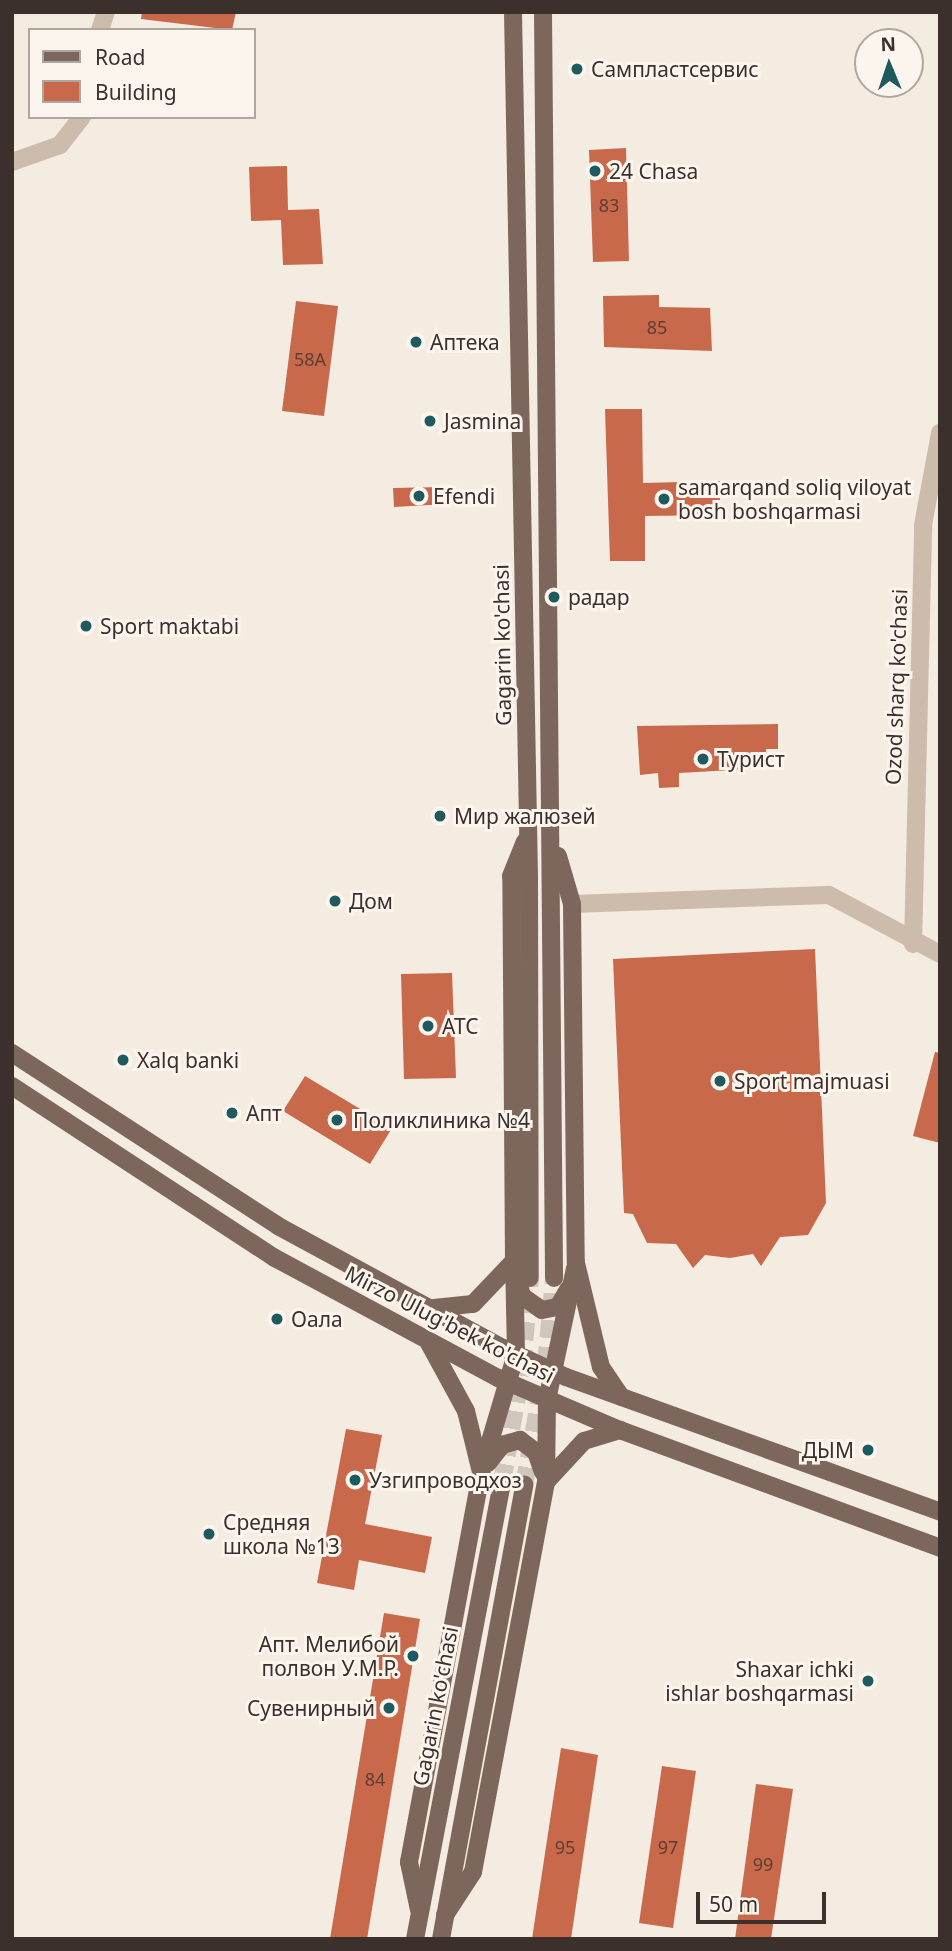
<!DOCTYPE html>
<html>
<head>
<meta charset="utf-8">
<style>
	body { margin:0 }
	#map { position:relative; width:952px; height:1951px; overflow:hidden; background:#f4ebe1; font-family:"Noto Sans",sans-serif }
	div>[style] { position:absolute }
	.building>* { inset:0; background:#c8694b }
	.major-tunnel>* { height:18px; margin-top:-9px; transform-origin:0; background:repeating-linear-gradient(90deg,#cfc6bd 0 18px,transparent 0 27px) }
	.minor>* { height:18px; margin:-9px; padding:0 9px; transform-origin:9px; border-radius:9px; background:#cdbbac }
	.major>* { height:18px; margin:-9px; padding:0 9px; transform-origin:9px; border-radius:9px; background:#7d675c }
	.dots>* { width:19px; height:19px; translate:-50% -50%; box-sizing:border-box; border:4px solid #fbf5ee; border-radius:50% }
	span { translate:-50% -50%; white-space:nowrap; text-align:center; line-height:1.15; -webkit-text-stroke:6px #fbf5ee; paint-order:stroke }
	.number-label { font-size:18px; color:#5e3e33 }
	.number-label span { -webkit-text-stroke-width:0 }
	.poi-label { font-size:21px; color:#3b302b }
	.left { translate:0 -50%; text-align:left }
	.right { translate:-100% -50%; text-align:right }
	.street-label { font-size:21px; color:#3b302b }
	.frame { position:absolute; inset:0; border:14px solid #3b302b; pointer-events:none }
	.legend { position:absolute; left:28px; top:28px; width:228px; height:91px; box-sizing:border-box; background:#fbf5ee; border:2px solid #aea6a0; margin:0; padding:9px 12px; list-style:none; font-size:21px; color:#3b302b }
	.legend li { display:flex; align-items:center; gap:14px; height:35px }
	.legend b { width:35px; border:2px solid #aea6a0 }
	.north { position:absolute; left:854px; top:28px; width:70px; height:70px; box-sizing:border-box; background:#fbf5ee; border:2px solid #aea6a0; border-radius:50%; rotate:358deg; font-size:19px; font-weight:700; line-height:28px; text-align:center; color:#3b302b }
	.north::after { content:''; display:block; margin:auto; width:24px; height:32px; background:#1f5a5e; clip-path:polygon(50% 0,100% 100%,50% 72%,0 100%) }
	.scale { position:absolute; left:696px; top:1892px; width:130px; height:32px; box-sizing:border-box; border:4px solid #3b302b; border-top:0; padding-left:9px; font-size:21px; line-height:24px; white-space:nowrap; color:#3b302b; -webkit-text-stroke:5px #fbf5ee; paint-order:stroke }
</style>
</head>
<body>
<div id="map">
	<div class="building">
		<i style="clip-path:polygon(142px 12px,236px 12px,232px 30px,141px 19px)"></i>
		<i style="clip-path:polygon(626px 148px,629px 261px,593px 262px,589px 150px)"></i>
		<i style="clip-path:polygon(287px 166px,288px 210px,319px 209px,323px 264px,283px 265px,281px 220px,251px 221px,249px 167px)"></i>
		<i style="clip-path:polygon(659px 295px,659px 307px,710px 308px,712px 351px,604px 347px,603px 296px)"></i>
		<i style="clip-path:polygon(296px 301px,338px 306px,324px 416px,282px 411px)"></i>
		<i style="clip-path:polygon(605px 409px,642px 409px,643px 483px,720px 481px,720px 515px,645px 516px,645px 561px,610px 561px)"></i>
		<i style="clip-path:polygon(443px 487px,446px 504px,394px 507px,393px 488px)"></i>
		<i style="clip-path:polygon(778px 724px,778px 749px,766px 749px,767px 768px,679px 773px,679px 787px,659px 788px,658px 773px,640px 775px,637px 726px)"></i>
		<i style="clip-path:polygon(815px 949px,826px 1203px,808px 1235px,780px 1237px,761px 1266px,753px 1254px,730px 1258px,705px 1255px,693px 1268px,676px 1244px,647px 1243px,633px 1214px,624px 1213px,613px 959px)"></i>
		<i style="clip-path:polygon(452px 973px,456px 1078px,404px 1079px,401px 974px)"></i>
		<i style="clip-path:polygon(935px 1052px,940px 1053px,940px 1143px,913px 1136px)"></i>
		<i style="clip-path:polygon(305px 1076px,392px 1128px,370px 1164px,283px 1111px)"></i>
		<i style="clip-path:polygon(346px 1429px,382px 1435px,365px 1524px,432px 1537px,425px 1573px,359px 1560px,354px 1590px,317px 1583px)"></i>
		<i style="clip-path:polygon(384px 1613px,420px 1619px,367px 1939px,330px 1939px)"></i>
		<i style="clip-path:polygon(561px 1748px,598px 1755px,571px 1939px,532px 1939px)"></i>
		<i style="clip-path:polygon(662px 1766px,696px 1771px,673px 1928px,639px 1923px)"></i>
		<i style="clip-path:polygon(756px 1784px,793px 1789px,771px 1939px,735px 1939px)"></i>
	</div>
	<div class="major-tunnel">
		<i style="left:502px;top:1482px;width:117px;rotate:-80.1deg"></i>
		<i style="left:522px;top:1367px;width:89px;rotate:-84.9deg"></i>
		<i style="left:524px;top:1485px;width:122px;rotate:-79.6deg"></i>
		<i style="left:546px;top:1365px;width:87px;rotate:-84.7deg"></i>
	</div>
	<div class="minor">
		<i style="left:100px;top:30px;width:19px;rotate:-72deg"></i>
		<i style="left:12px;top:162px;width:51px;rotate:-19.5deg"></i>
		<i style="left:60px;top:145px;width:36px;rotate:-52deg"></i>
		<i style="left:572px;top:904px;width:257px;rotate:-2deg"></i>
		<i style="left:829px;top:895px;width:126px;rotate:28deg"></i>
		<i style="left:913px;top:944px;width:419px;rotate:-88.6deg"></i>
		<i style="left:923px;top:525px;width:94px;rotate:-79.5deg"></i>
	</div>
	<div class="major">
		<i style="left:513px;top:12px;width:864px;rotate:88.94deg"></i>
		<i style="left:529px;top:876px;width:402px;rotate:89.9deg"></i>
		<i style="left:543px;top:12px;width:1266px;rotate:89.5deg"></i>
		<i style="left:558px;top:856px;width:50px;rotate:73.7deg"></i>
		<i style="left:572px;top:904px;width:359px;rotate:89.4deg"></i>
		<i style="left:576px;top:1263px;width:107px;rotate:76.5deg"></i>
		<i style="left:601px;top:1367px;width:36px;rotate:56deg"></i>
		<i style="left:12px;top:1053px;width:317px;rotate:33deg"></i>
		<i style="left:278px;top:1226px;width:256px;rotate:28.5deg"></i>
		<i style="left:503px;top:1348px;width:69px;rotate:24.7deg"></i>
		<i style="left:566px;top:1377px;width:398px;rotate:19.8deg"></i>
		<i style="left:12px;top:1086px;width:314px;rotate:33.2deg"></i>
		<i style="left:275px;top:1258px;width:253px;rotate:28.3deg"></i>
		<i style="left:498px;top:1378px;width:133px;rotate:23.1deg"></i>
		<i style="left:620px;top:1430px;width:341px;rotate:20.2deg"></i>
		<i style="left:518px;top:1281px;width:16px;rotate:75deg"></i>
		<i style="left:522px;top:1296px;width:24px;rotate:35deg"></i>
		<i style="left:542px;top:1310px;width:16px;rotate:-11deg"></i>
		<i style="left:558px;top:1307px;width:20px;rotate:-60deg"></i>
		<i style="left:434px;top:1308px;width:39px;rotate:-6deg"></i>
		<i style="left:473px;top:1304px;width:59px;rotate:-46.4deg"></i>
		<i style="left:514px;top:1261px;width:385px;rotate:-90.4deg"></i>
		<i style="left:511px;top:876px;width:37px;rotate:-68deg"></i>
		<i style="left:488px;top:1463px;width:23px;rotate:-52deg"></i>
		<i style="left:502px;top:1445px;width:19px;rotate:-16deg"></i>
		<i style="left:520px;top:1440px;width:20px;rotate:37deg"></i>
		<i style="left:536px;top:1452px;width:21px;rotate:71deg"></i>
		<i style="left:481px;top:1472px;width:123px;rotate:-73.5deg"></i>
		<i style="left:516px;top:1354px;width:93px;rotate:-91.2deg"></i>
		<i style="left:546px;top:1482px;width:82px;rotate:-89.3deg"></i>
		<i style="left:547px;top:1400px;width:135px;rotate:-78deg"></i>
		<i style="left:419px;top:1910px;width:49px;rotate:-101.8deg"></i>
		<i style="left:409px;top:1862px;width:397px;rotate:-79.5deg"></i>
		<i style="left:481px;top:1472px;width:63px;rotate:-103.8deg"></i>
		<i style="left:466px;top:1411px;width:77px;rotate:-118.6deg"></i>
		<i style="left:445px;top:1915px;width:51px;rotate:-56.9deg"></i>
		<i style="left:473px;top:1872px;width:397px;rotate:-79.4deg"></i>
		<i style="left:546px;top:1482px;width:56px;rotate:-47.2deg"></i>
		<i style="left:584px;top:1441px;width:38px;rotate:-17deg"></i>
		<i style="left:415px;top:1939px;width:465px;rotate:-79.2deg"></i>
		<i style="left:441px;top:1939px;width:462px;rotate:-79.6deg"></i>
	</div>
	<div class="dots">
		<i style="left:577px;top:69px;background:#1f5a5e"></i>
		<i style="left:595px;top:171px;background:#1f5a5e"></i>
		<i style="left:416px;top:342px;background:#1f5a5e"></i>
		<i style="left:430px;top:421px;background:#1f5a5e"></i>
		<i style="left:419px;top:496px;background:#1f5a5e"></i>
		<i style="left:664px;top:499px;background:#1f5a5e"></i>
		<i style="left:554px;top:597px;background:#1f5a5e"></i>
		<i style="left:86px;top:626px;background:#1f5a5e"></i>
		<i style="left:703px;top:759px;background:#1f5a5e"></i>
		<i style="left:440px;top:816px;background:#1f5a5e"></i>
		<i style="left:335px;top:901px;background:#1f5a5e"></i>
		<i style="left:428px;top:1026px;background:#1f5a5e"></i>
		<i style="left:123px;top:1060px;background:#1f5a5e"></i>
		<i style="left:720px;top:1081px;background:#1f5a5e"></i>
		<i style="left:232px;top:1113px;background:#1f5a5e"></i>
		<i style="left:337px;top:1120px;background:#1f5a5e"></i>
		<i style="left:277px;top:1319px;background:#1f5a5e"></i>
		<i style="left:868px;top:1450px;background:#1f5a5e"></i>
		<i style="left:355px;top:1480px;background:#1f5a5e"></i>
		<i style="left:209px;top:1534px;background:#1f5a5e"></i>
		<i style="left:413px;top:1656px;background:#1f5a5e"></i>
		<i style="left:868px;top:1681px;background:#1f5a5e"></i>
		<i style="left:389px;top:1708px;background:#1f5a5e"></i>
	</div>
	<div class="number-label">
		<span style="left:609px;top:205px">83</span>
		<span style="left:657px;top:327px">85</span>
		<span style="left:310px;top:359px">58А</span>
		<span style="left:375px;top:1779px">84</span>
		<span style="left:565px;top:1847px">95</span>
		<span style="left:668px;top:1847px">97</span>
		<span style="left:763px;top:1864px">99</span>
	</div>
	<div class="poi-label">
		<span class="left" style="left:591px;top:69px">Сампластсервис</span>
		<span class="left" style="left:609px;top:171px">24 Chasa</span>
		<span class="left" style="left:430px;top:342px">Аптека</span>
		<span class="left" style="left:444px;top:421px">Jasmina</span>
		<span class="left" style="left:678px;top:499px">samarqand soliq viloyat<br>bosh boshqarmasi</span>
		<span class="left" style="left:433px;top:496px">Efendi</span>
		<span class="left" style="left:568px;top:597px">радар</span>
		<span class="left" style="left:100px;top:626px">Sport maktabi</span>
		<span class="left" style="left:717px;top:759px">Турист</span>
		<span class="left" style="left:454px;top:816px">Мир жалюзей</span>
		<span class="left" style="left:349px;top:901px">Дом</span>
		<span class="left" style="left:442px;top:1026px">ATC</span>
		<span class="left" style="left:137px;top:1060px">Xalq banki</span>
		<span class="left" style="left:734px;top:1081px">Sport majmuasi</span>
		<span class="left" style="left:246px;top:1113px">Апт</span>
		<span class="left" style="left:353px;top:1120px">Поликлиника №4</span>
		<span class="left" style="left:291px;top:1319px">Оала</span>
		<span class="right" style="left:854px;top:1450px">ДЫМ</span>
		<span class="left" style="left:369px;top:1480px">Узгипроводхоз</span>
		<span class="left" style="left:223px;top:1534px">Средняя<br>школа №13</span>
		<span class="right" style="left:399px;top:1656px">Апт. Мелибой<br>полвон У.М.Р.</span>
		<span class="right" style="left:854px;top:1681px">Shaxar ichki<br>ishlar boshqarmasi</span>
		<span class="right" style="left:375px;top:1708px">Сувенирный</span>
	</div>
	<div class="street-label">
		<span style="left:502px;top:645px;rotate:-91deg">Gagarin ko'chasi</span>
		<span style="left:896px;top:687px;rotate:-88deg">Ozod sharq ko'chasi</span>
		<span style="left:450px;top:1324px;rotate:27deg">Mirzo Ulug'bek ko'chasi</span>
		<span style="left:435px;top:1706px;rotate:-79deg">Gagarin ko'chasi</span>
	</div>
	<div class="frame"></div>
	<ul class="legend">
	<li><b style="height:9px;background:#7d675c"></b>Road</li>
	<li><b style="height:19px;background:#c8694b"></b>Building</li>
	</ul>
	<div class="north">N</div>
	<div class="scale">50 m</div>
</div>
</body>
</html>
